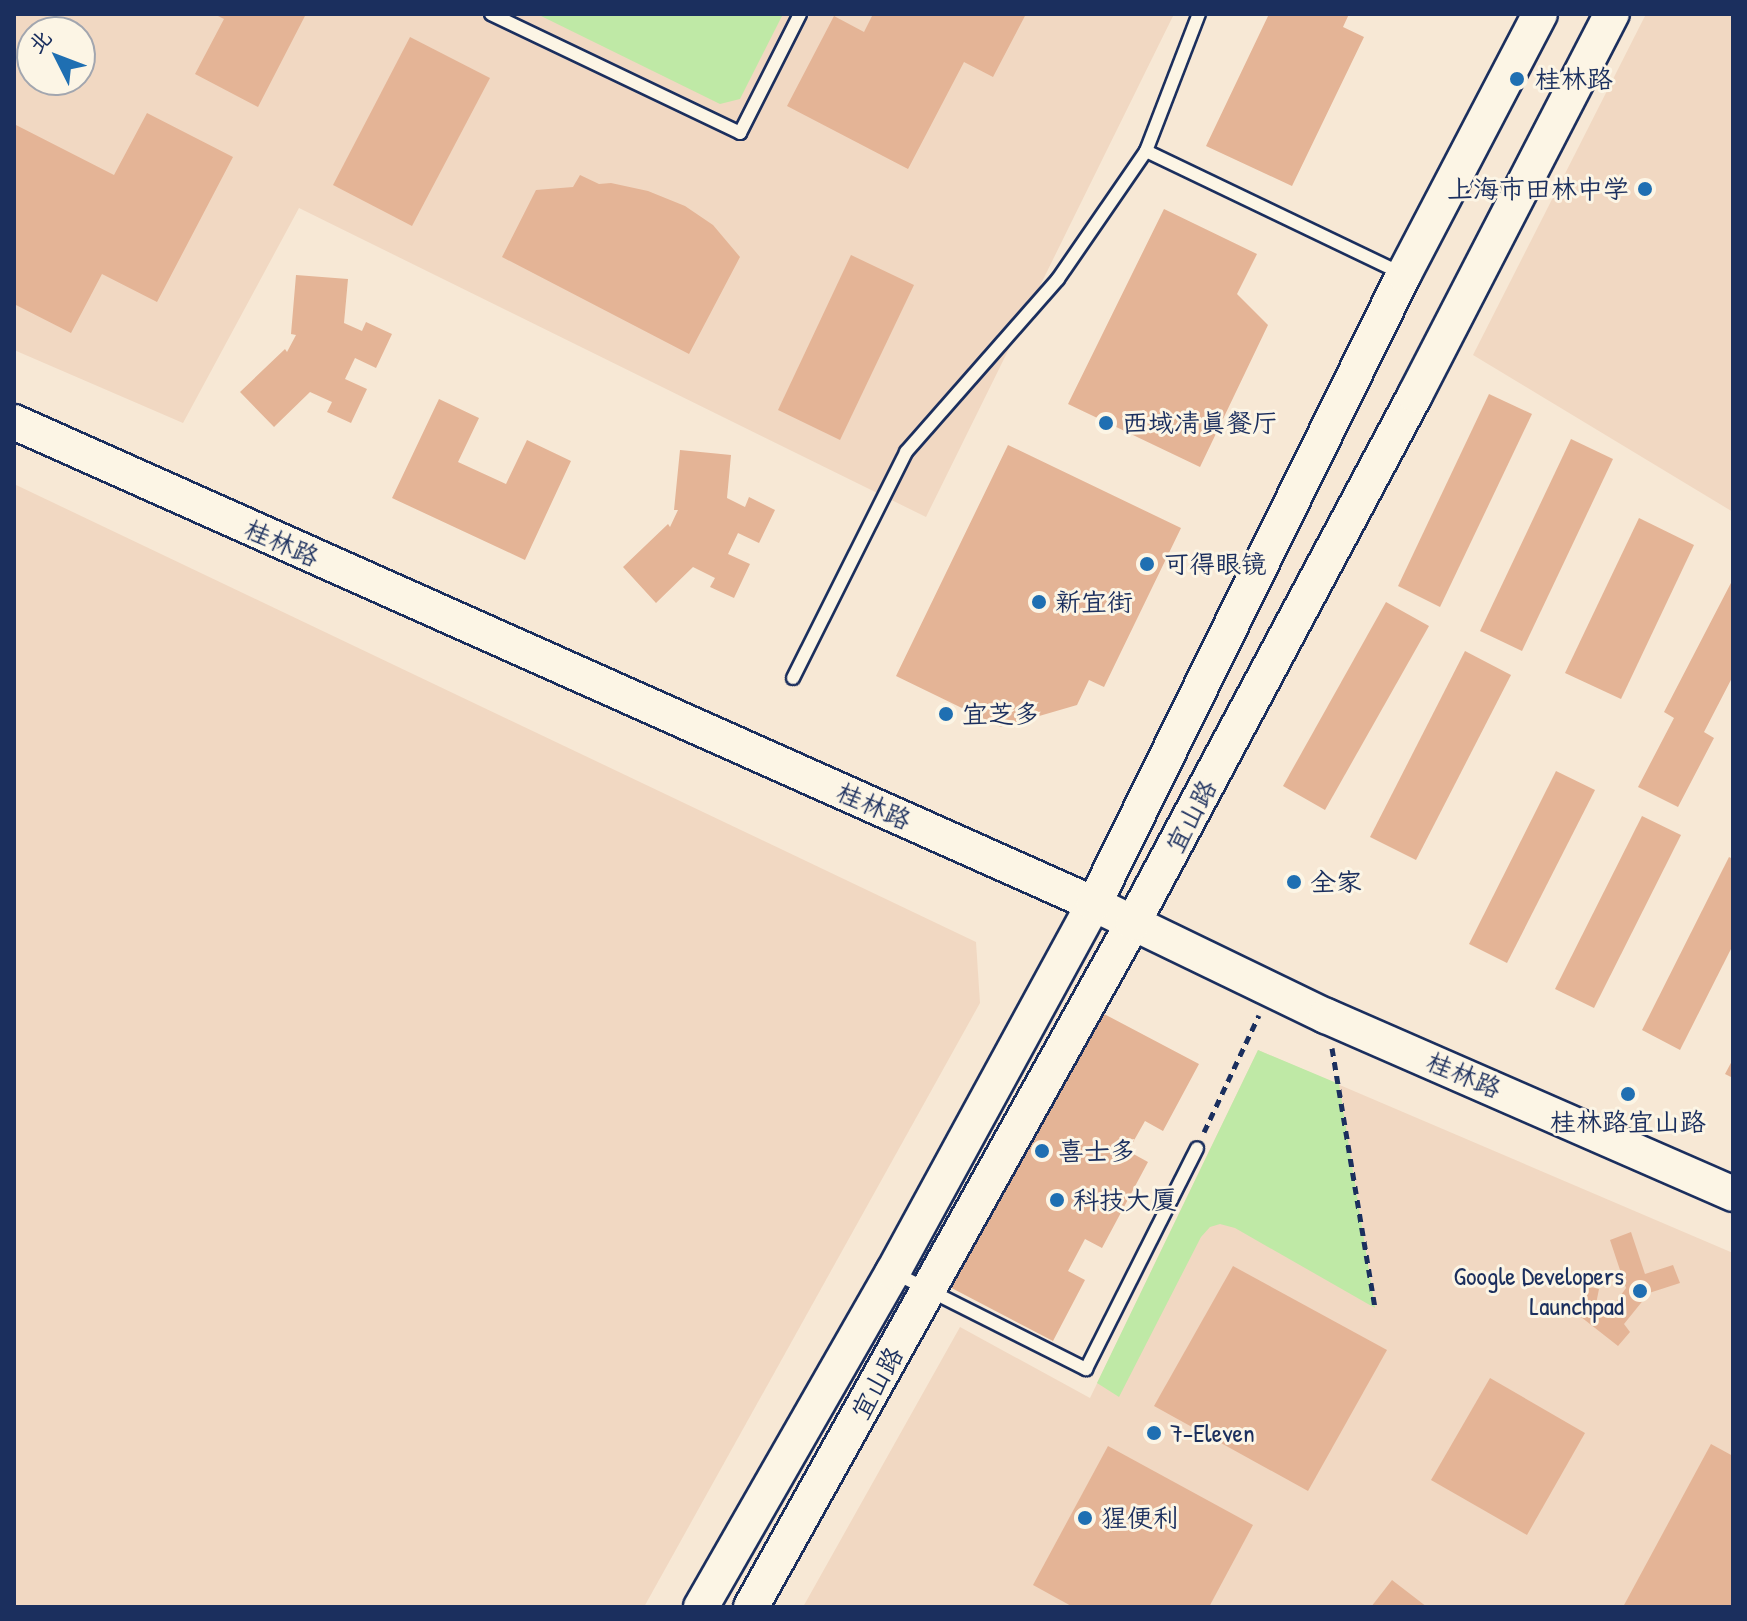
<!DOCTYPE html>
<html>
<head>
<meta charset="utf-8">
<style>
	body { margin:0 }
	#map { position:relative; width:1747px; height:1621px; overflow:hidden; background:#f7e8d5; font-family:"Patrick Hand","LXGW WenKai TC",sans-serif }
	div>[style] { position:absolute }
	.built>* { inset:0; background:#f1d8c2 }
	.green>* { inset:0; background:#bfe9a6 }
	.building>* { inset:0; background:#e4b496 }
	.path>* { height:5px; margin-top:-2.5px; transform-origin:0; background:repeating-linear-gradient(90deg,#1b2f5e 0 8px,transparent 0 14px) }
	.roads { filter:drop-shadow(2px 0 #1b2f5e) drop-shadow(-2px 0 #1b2f5e) drop-shadow(0 2px #1b2f5e) drop-shadow(0 -2px #1b2f5e) }
	.lane>* { height:12px; margin:-6px; padding:0 6px; transform-origin:6px; border-radius:6px; background:#fcf5e5 }
	.secondary>* { height:34px; margin:-17px; padding:0 17px; transform-origin:17px; border-radius:17px; background:#fcf5e5 }
	.dots>* { width:22px; height:22px; translate:-50% -50%; box-sizing:border-box; border:4px solid #fcf5e5; border-radius:50% }
	span { translate:-50% -50%; white-space:nowrap; text-align:center; line-height:1.15; -webkit-text-stroke:6px #fcf5e5; paint-order:stroke }
	.poi-label { font-size:26px; color:#1b2f5e }
	.left { translate:0 -50%; text-align:left }
	.right { translate:-100% -50%; text-align:right }
	.street-label { font-size:26px; color:#1b2f5e }
	.frame { position:absolute; inset:0; border:16px solid #1b2f5e; pointer-events:none }
	.north { position:absolute; left:16px; top:16px; width:80px; height:80px; box-sizing:border-box; background:#fcf5e5; border:2px solid #a2a6af; border-radius:50%; rotate:312deg; font-size:22px; font-weight:700; line-height:32px; text-align:center; color:#1b2f5e }
	.north::after { content:''; display:block; margin:auto; width:28px; height:36px; background:#1f6fb2; clip-path:polygon(50% 0,100% 100%,50% 72%,0 100%) }
</style>
</head>
<body>
<div id="map">
	<div class="built">
		<i style="clip-path:polygon(evenodd,14px 14px,1174px 14px,926px 517px,299px 208px,183px 423px,14px 350px,14px 14px,32px 32px,80px 32px,80px 80px,32px 80px,32px 32px)"></i>
		<i style="clip-path:polygon(1646px 14px,1733px 14px,1733px 512px,1473px 355px)"></i>
		<i style="clip-path:polygon(14px 484px,976px 942px,980px 1003px,644px 1607px,14px 1607px)"></i>
		<i style="clip-path:polygon(1258px 1050px,1733px 1253px,1733px 1607px,803px 1607px,960px 1327px,1090px 1398px)"></i>
	</div>
	<div class="green">
		<i style="clip-path:polygon(537px 14px,783px 14px,740px 99px,720px 104px)"></i>
		<i style="clip-path:polygon(1258px 1050px,1339px 1084px,1375px 1308px,1235px 1228px,1220px 1224px,1210px 1227px,1201px 1237px,1119px 1397px,1097px 1383px)"></i>
	</div>
	<div class="building">
		<i style="clip-path:polygon(214px 14px,306px 14px,258px 107px,195px 74px,224px 19px)"></i>
		<i style="clip-path:polygon(873px 14px,1026px 14px,993px 77px,964px 62px,908px 169px,787px 106px,834px 16px,864px 32px)"></i>
		<i style="clip-path:polygon(1269px 14px,1349px 14px,1343px 27px,1364px 37px,1292px 186px,1206px 146px)"></i>
		<i style="clip-path:polygon(410px 37px,490px 78px,412px 226px,333px 185px)"></i>
		<i style="clip-path:polygon(147px 113px,233px 157px,157px 302px,102px 274px,71px 333px,14px 304px,14px 124px,114px 175px)"></i>
		<i style="clip-path:polygon(580px 175px,599px 184px,611px 183px,648px 191px,685px 206px,713px 225px,740px 257px,689px 354px,502px 257px,536px 190px,573px 187px)"></i>
		<i style="clip-path:polygon(1164px 209px,1257px 254px,1237px 294px,1268px 325px,1200px 467px,1068px 404px)"></i>
		<i style="clip-path:polygon(851px 255px,914px 285px,840px 440px,778px 410px)"></i>
		<i style="clip-path:polygon(296px 275px,348px 279px,344px 323px,362px 331px,366px 322px,392px 334px,376px 368px,355px 358px,345px 379px,367px 389px,351px 423px,327px 412px,332px 402px,310px 392px,274px 427px,240px 392px,285px 349px,287px 352px,296px 335px,291px 334px)"></i>
		<i style="clip-path:polygon(1489px 394px,1532px 414px,1440px 607px,1398px 586px)"></i>
		<i style="clip-path:polygon(439px 399px,479px 418px,458px 462px,506px 484px,527px 440px,571px 461px,525px 560px,392px 498px)"></i>
		<i style="clip-path:polygon(1571px 439px,1613px 459px,1522px 651px,1480px 631px)"></i>
		<i style="clip-path:polygon(1008px 445px,1181px 528px,1104px 687px,1089px 680px,1077px 705px,1001px 727px,896px 676px)"></i>
		<i style="clip-path:polygon(680px 450px,731px 455px,727px 498px,745px 507px,749px 497px,775px 510px,759px 543px,738px 533px,728px 554px,750px 564px,734px 598px,710px 587px,715px 578px,693px 567px,656px 603px,623px 567px,668px 524px,670px 527px,678px 510px,674px 510px)"></i>
		<i style="clip-path:polygon(1639px 518px,1694px 545px,1621px 699px,1565px 673px)"></i>
		<i style="clip-path:polygon(1733px 579px,1733px 676px,1704px 732px,1714px 738px,1678px 807px,1638px 787px,1674px 718px,1664px 712px)"></i>
		<i style="clip-path:polygon(1386px 602px,1429px 626px,1325px 810px,1283px 786px)"></i>
		<i style="clip-path:polygon(1465px 651px,1511px 675px,1416px 860px,1370px 837px)"></i>
		<i style="clip-path:polygon(1556px 771px,1595px 790px,1507px 963px,1469px 944px)"></i>
		<i style="clip-path:polygon(1642px 816px,1681px 835px,1594px 1008px,1555px 989px)"></i>
		<i style="clip-path:polygon(1729px 857px,1733px 859px,1733px 945px,1680px 1050px,1642px 1030px)"></i>
		<i style="clip-path:polygon(1089px 1006px,1199px 1064px,1163px 1131px,1145px 1121px,1128px 1151px,1148px 1162px,1102px 1248px,1085px 1239px,1068px 1271px,1085px 1280px,1053px 1341px,942px 1283px)"></i>
		<i style="clip-path:polygon(1733px 1059px,1733px 1078px,1725px 1074px)"></i>
		<i style="clip-path:polygon(1631px 1232px,1645px 1274px,1673px 1265px,1680px 1283px,1649px 1293px,1624px 1324px,1630px 1332px,1618px 1346px,1581px 1317px,1587px 1286px,1599px 1289px,1595px 1309px,1609px 1312px,1626px 1288px,1610px 1240px)"></i>
		<i style="clip-path:polygon(1233px 1266px,1387px 1350px,1308px 1491px,1154px 1406px)"></i>
		<i style="clip-path:polygon(1490px 1378px,1585px 1433px,1527px 1535px,1431px 1480px)"></i>
		<i style="clip-path:polygon(1711px 1444px,1733px 1456px,1733px 1607px,1623px 1607px)"></i>
		<i style="clip-path:polygon(1108px 1446px,1253px 1525px,1209px 1607px,1073px 1607px,1033px 1585px)"></i>
		<i style="clip-path:polygon(1392px 1580px,1427px 1607px,1371px 1607px)"></i>
	</div>
	<div class="path">
		<i style="left:1332px;top:1048px;width:264px;rotate:80.6deg"></i>
		<i style="left:1204px;top:1132px;width:129px;rotate:-64.8deg"></i>
	</div>
	<div class="roads">
		<div class="lane">
			<i style="left:491px;top:14px;width:276px;rotate:25.5deg"></i>
			<i style="left:740px;top:133px;width:133px;rotate:-63.2deg"></i>
			<i style="left:1146px;top:151px;width:283px;rotate:25.6deg"></i>
			<i style="left:793px;top:678px;width:253px;rotate:-63.4deg"></i>
			<i style="left:906px;top:452px;width:230px;rotate:-48.7deg"></i>
			<i style="left:1058px;top:279px;width:155px;rotate:-55.5deg"></i>
			<i style="left:1146px;top:151px;width:147px;rotate:-68.9deg"></i>
			<i style="left:895px;top:1273px;width:214px;rotate:26.7deg"></i>
			<i style="left:1086px;top:1369px;width:247px;rotate:-63.3deg"></i>
		</div>
		<div class="secondary">
			<i style="left:14px;top:422px;width:1183px;rotate:24.05deg"></i>
			<i style="left:1094px;top:904px;width:258px;rotate:25.8deg"></i>
			<i style="left:1326px;top:1016px;width:444px;rotate:23.6deg"></i>
			<i style="left:701px;top:1607px;width:386px;rotate:-60.2deg"></i>
			<i style="left:893px;top:1272px;width:419px;rotate:-61.4deg"></i>
			<i style="left:1094px;top:904px;width:702px;rotate:-63.8deg"></i>
			<i style="left:1404px;top:274px;width:293px;rotate:-62.4deg"></i>
			<i style="left:751px;top:1607px;width:783px;rotate:-60.82deg"></i>
			<i style="left:1133px;top:923px;width:599px;rotate:-61.89deg"></i>
			<i style="left:1415px;top:395px;width:429px;rotate:-62.7deg"></i>
		</div>
	</div>
	<div class="dots">
		<i style="left:1517px;top:79px;background:#1f6fb2"></i>
		<i style="left:1645px;top:189px;background:#1f6fb2"></i>
		<i style="left:1106px;top:423px;background:#1f6fb2"></i>
		<i style="left:1147px;top:564px;background:#1f6fb2"></i>
		<i style="left:1039px;top:602px;background:#1f6fb2"></i>
		<i style="left:946px;top:714px;background:#1f6fb2"></i>
		<i style="left:1294px;top:882px;background:#1f6fb2"></i>
		<i style="left:1628px;top:1094px;background:#1f6fb2"></i>
		<i style="left:1042px;top:1151px;background:#1f6fb2"></i>
		<i style="left:1057px;top:1200px;background:#1f6fb2"></i>
		<i style="left:1640px;top:1291px;background:#1f6fb2"></i>
		<i style="left:1154px;top:1433px;background:#1f6fb2"></i>
		<i style="left:1085px;top:1518px;background:#1f6fb2"></i>
	</div>
	<div class="poi-label">
		<span class="left" style="left:1535px;top:79px">桂林路</span>
		<span class="right" style="left:1629px;top:189px">上海市田林中学</span>
		<span class="left" style="left:1122px;top:423px">西域凊真餐厅</span>
		<span class="left" style="left:1163px;top:564px">可得眼镜</span>
		<span class="left" style="left:1055px;top:602px">新宜街</span>
		<span class="left" style="left:962px;top:714px">宜芝多</span>
		<span class="left" style="left:1310px;top:882px">全家</span>
		<span style="left:1628px;top:1122px">桂林路宜山路</span>
		<span class="left" style="left:1058px;top:1151px">喜士多</span>
		<span class="left" style="left:1073px;top:1200px">科技大厦</span>
		<span class="right" style="left:1624px;top:1291px">Google Developers<br>Launchpad</span>
		<span class="left" style="left:1170px;top:1433px">7-Eleven</span>
		<span class="left" style="left:1101px;top:1518px">猩便利</span>
	</div>
	<div class="street-label">
		<span style="left:282px;top:543px;rotate:24deg">桂林路</span>
		<span style="left:874px;top:806px;rotate:24deg">桂林路</span>
		<span style="left:1191px;top:816px;rotate:-62deg">宜山路</span>
		<span style="left:1464px;top:1075px;rotate:23deg">桂林路</span>
		<span style="left:877px;top:1383px;rotate:-61deg">宜山路</span>
	</div>
	<div class="frame"></div>
	<div class="north">北</div>
</div>
</body>
</html>
